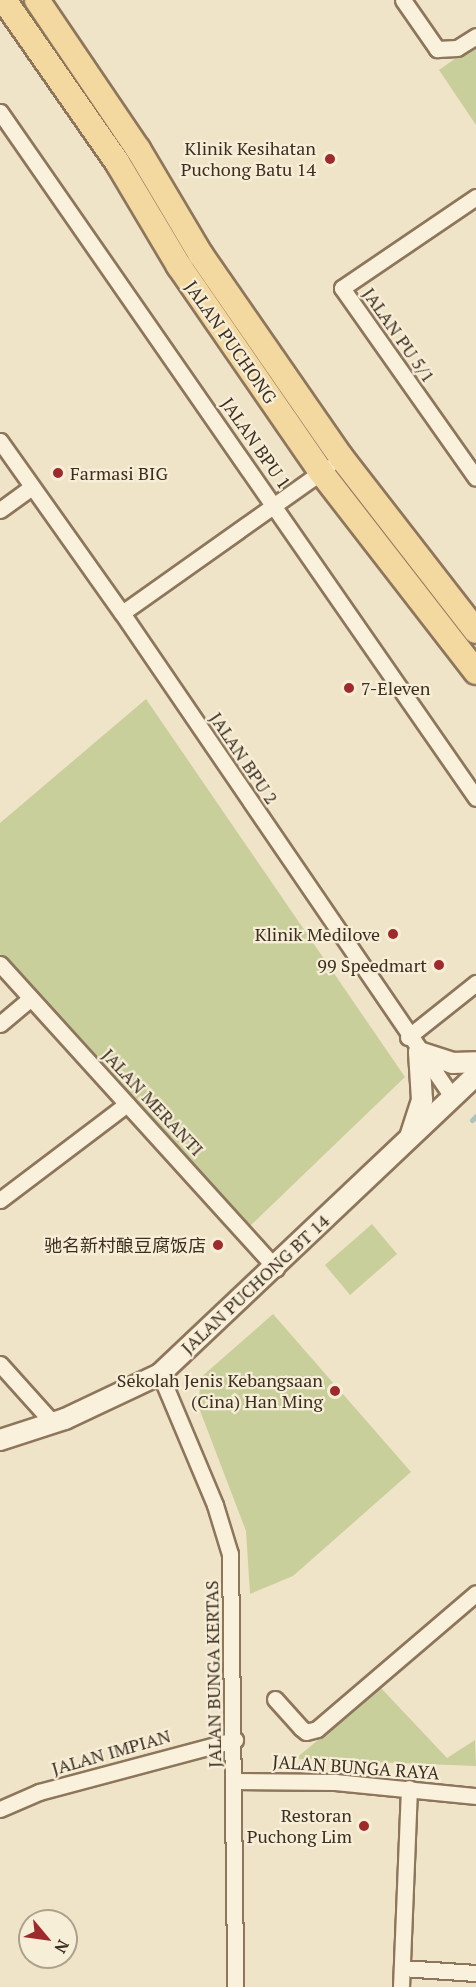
<!DOCTYPE html>
<html>
<head>
<meta charset="utf-8">
<style>
	body { margin:0 }
	#map { position:relative; width:476px; height:1987px; overflow:hidden; background:#f0e4c8; font-family:"PT Serif","Noto Sans SC",serif }
	div>[style] { position:absolute }
	.green>* { inset:0; background:#c9cf9b }
	.stream>* { height:5px; margin:-2.5px; padding:0 2.5px; transform-origin:2.5px; border-radius:2.5px; background:#a9c4bc }
	.roads { filter:drop-shadow(2px 0 #8d765c) drop-shadow(-2px 0 #8d765c) drop-shadow(0 2px #8d765c) drop-shadow(0 -2px #8d765c) }
	.minor>* { height:15px; margin:-7.5px; padding:0 7.5px; transform-origin:7.5px; border-radius:7.5px; background:#faf1dc }
	.tertiary>* { height:20px; margin:-10px; padding:0 10px; transform-origin:10px; border-radius:10px; background:#faf1dc }
	.primary>* { height:24px; margin:-12px; padding:0 12px; transform-origin:12px; border-radius:12px; background:#f3d9a0 }
	.dots>* { width:16px; height:16px; translate:-50% -50%; box-sizing:border-box; border:3px solid #f7eed8; border-radius:50% }
	span { translate:-50% -50%; white-space:nowrap; text-align:center; line-height:1.15; -webkit-text-stroke:4.5px #f7eed8; paint-order:stroke }
	.poi-label { font-size:18px; color:#3d2e20 }
	.right { translate:-100% -50%; text-align:right }
	.left { translate:0 -50%; text-align:left }
	.street-label { font-size:18px; color:#3d2e20 }
	.north { position:absolute; left:18px; top:1909px; width:60px; height:60px; box-sizing:border-box; background:#f7eed8; border:2px solid #ada18e; border-radius:50%; rotate:119deg; font-size:16px; font-weight:700; line-height:24px; text-align:center; color:#3d2e20 }
	.north::after { content:''; display:block; margin:auto; width:21px; height:27px; background:#9e2a2b; clip-path:polygon(50% 0,100% 100%,50% 72%,0 100%) }
</style>
</head>
<body>
<div id="map">
	<div class="green">
		<i style="clip-path:polygon(476px 44px,476px 125px,439px 70px)"></i>
		<i style="clip-path:polygon(146px 699px,405px 1077px,249px 1227px,0 954px,0 823px)"></i>
		<i style="clip-path:polygon(372px 1224px,397px 1254px,350px 1295px,325px 1265px)"></i>
		<i style="clip-path:polygon(273px 1314px,411px 1472px,293px 1576px,250px 1594px,246px 1531px,199px 1408px,200px 1378px)"></i>
		<i style="clip-path:polygon(381px 1688px,447px 1758px,475px 1740px,476px 1766px,295px 1759px)"></i>
	</div>
	<div class="stream">
		<i style="left:472px;top:1120px;width:6px;rotate:-45deg"></i>
	</div>
	<div class="roads">
		<div class="minor">
			<i style="left:403px;top:0;width:60px;rotate:55.2deg"></i>
			<i style="left:437px;top:49px;width:20px;rotate:-3deg"></i>
			<i style="left:457px;top:48px;width:22px;rotate:-32deg"></i>
			<i style="left:0;top:112px;width:835px;rotate:55.24deg"></i>
			<i style="left:476px;top:197px;width:162px;rotate:145.8deg"></i>
			<i style="left:342px;top:288px;width:232px;rotate:54.8deg"></i>
			<i style="left:0;top:441px;width:211px;rotate:54.7deg"></i>
			<i style="left:122px;top:613px;width:587px;rotate:55.69deg"></i>
			<i style="left:0;top:510px;width:39px;rotate:-36deg"></i>
			<i style="left:122px;top:613px;width:252px;rotate:-35.3deg"></i>
			<i style="left:0;top:964px;width:411px;rotate:47.8deg"></i>
			<i style="left:0;top:1024px;width:40px;rotate:-40deg"></i>
			<i style="left:408px;top:1037px;width:87px;rotate:-38.5deg"></i>
			<i style="left:0;top:1200px;width:159px;rotate:-37.1deg"></i>
			<i style="left:0;top:1364px;width:79px;rotate:48.1deg"></i>
			<i style="left:160px;top:1374px;width:142px;rotate:67.2deg"></i>
			<i style="left:215px;top:1505px;width:51px;rotate:73deg"></i>
			<i style="left:230px;top:1554px;width:433px;rotate:89.3deg"></i>
			<i style="left:275px;top:1699px;width:39px;rotate:48deg"></i>
			<i style="left:301px;top:1728px;width:6px;rotate:39deg"></i>
			<i style="left:306px;top:1732px;width:11px;rotate:-15deg"></i>
			<i style="left:317px;top:1729px;width:209px;rotate:-40.5deg"></i>
			<i style="left:234px;top:1781px;width:101px;rotate:0.6deg"></i>
			<i style="left:335px;top:1782px;width:142px;rotate:5.7deg"></i>
			<i style="left:0;top:1809px;width:43px;rotate:-23.6deg"></i>
			<i style="left:39px;top:1792px;width:203px;rotate:-14.9deg"></i>
			<i style="left:402px;top:1968px;width:74px;rotate:3.9deg"></i>
			<i style="left:401px;top:1987px;width:199px;rotate:-87.7deg"></i>
		</div>
		<div class="tertiary">
			<i style="left:411px;top:1134px;width:36px;rotate:-72deg"></i>
			<i style="left:422px;top:1100px;width:48px;rotate:-93.6deg"></i>
			<i style="left:419px;top:1052px;width:35px;rotate:18deg"></i>
			<i style="left:452px;top:1063px;width:24px;rotate:-2deg"></i>
			<i style="left:0;top:1440px;width:68px;rotate:-17.9deg"></i>
			<i style="left:65px;top:1419px;width:105px;rotate:-25.3deg"></i>
			<i style="left:160px;top:1374px;width:435px;rotate:-43.4deg"></i>
		</div>
		<div class="primary">
			<i style="left:4px;top:0;width:198px;rotate:55.1deg"></i>
			<i style="left:117px;top:162px;width:121px;rotate:59.2deg"></i>
			<i style="left:179px;top:266px;width:250px;rotate:55.4deg"></i>
			<i style="left:321px;top:472px;width:253px;rotate:52.2deg"></i>
			<i style="left:37px;top:0;width:180px;rotate:55.9deg"></i>
			<i style="left:138px;top:149px;width:123px;rotate:59.3deg"></i>
			<i style="left:201px;top:255px;width:246px;rotate:55.3deg"></i>
			<i style="left:341px;top:457px;width:220px;rotate:52.2deg"></i>
		</div>
	</div>
	<div class="dots">
		<i style="left:330px;top:159px;background:#9e2a2b"></i>
		<i style="left:58px;top:473px;background:#9e2a2b"></i>
		<i style="left:349px;top:688px;background:#9e2a2b"></i>
		<i style="left:393px;top:934px;background:#9e2a2b"></i>
		<i style="left:439px;top:965px;background:#9e2a2b"></i>
		<i style="left:218px;top:1245px;background:#9e2a2b"></i>
		<i style="left:335px;top:1391px;background:#9e2a2b"></i>
		<i style="left:364px;top:1826px;background:#9e2a2b"></i>
	</div>
	<div class="poi-label">
		<span class="right" style="left:316px;top:159px">Klinik Kesihatan<br>Puchong Batu 14</span>
		<span class="left" style="left:70px;top:473px">Farmasi BIG</span>
		<span class="left" style="left:361px;top:688px">7-Eleven</span>
		<span class="right" style="left:380px;top:934px">Klinik Medilove</span>
		<span class="right" style="left:427px;top:965px">99 Speedmart</span>
		<span class="right" style="left:206px;top:1245px">驰名新村酿豆腐饭店</span>
		<span class="right" style="left:323px;top:1391px">Sekolah Jenis Kebangsaan<br>(Cina) Han Ming</span>
		<span class="right" style="left:352px;top:1826px">Restoran<br>Puchong Lim</span>
	</div>
	<div class="street-label">
		<span style="left:399px;top:335px;rotate:55deg">JALAN PU 5/1</span>
		<span style="left:231px;top:342px;rotate:55deg">JALAN PUCHONG</span>
		<span style="left:256px;top:443px;rotate:55deg">JALAN BPU 1</span>
		<span style="left:244px;top:758px;rotate:56deg">JALAN BPU 2</span>
		<span style="left:153px;top:1102px;rotate:47deg">JALAN MERANTI</span>
		<span style="left:255px;top:1284px;rotate:-43deg">JALAN PUCHONG BT 14</span>
		<span style="left:213px;top:1674px;rotate:-91deg">JALAN BUNGA KERTAS</span>
		<span style="left:111px;top:1752px;rotate:-16deg">JALAN IMPIAN</span>
		<span style="left:356px;top:1767px;rotate:4deg">JALAN BUNGA RAYA</span>
	</div>
	<div class="north">N</div>
</div>
</body>
</html>
